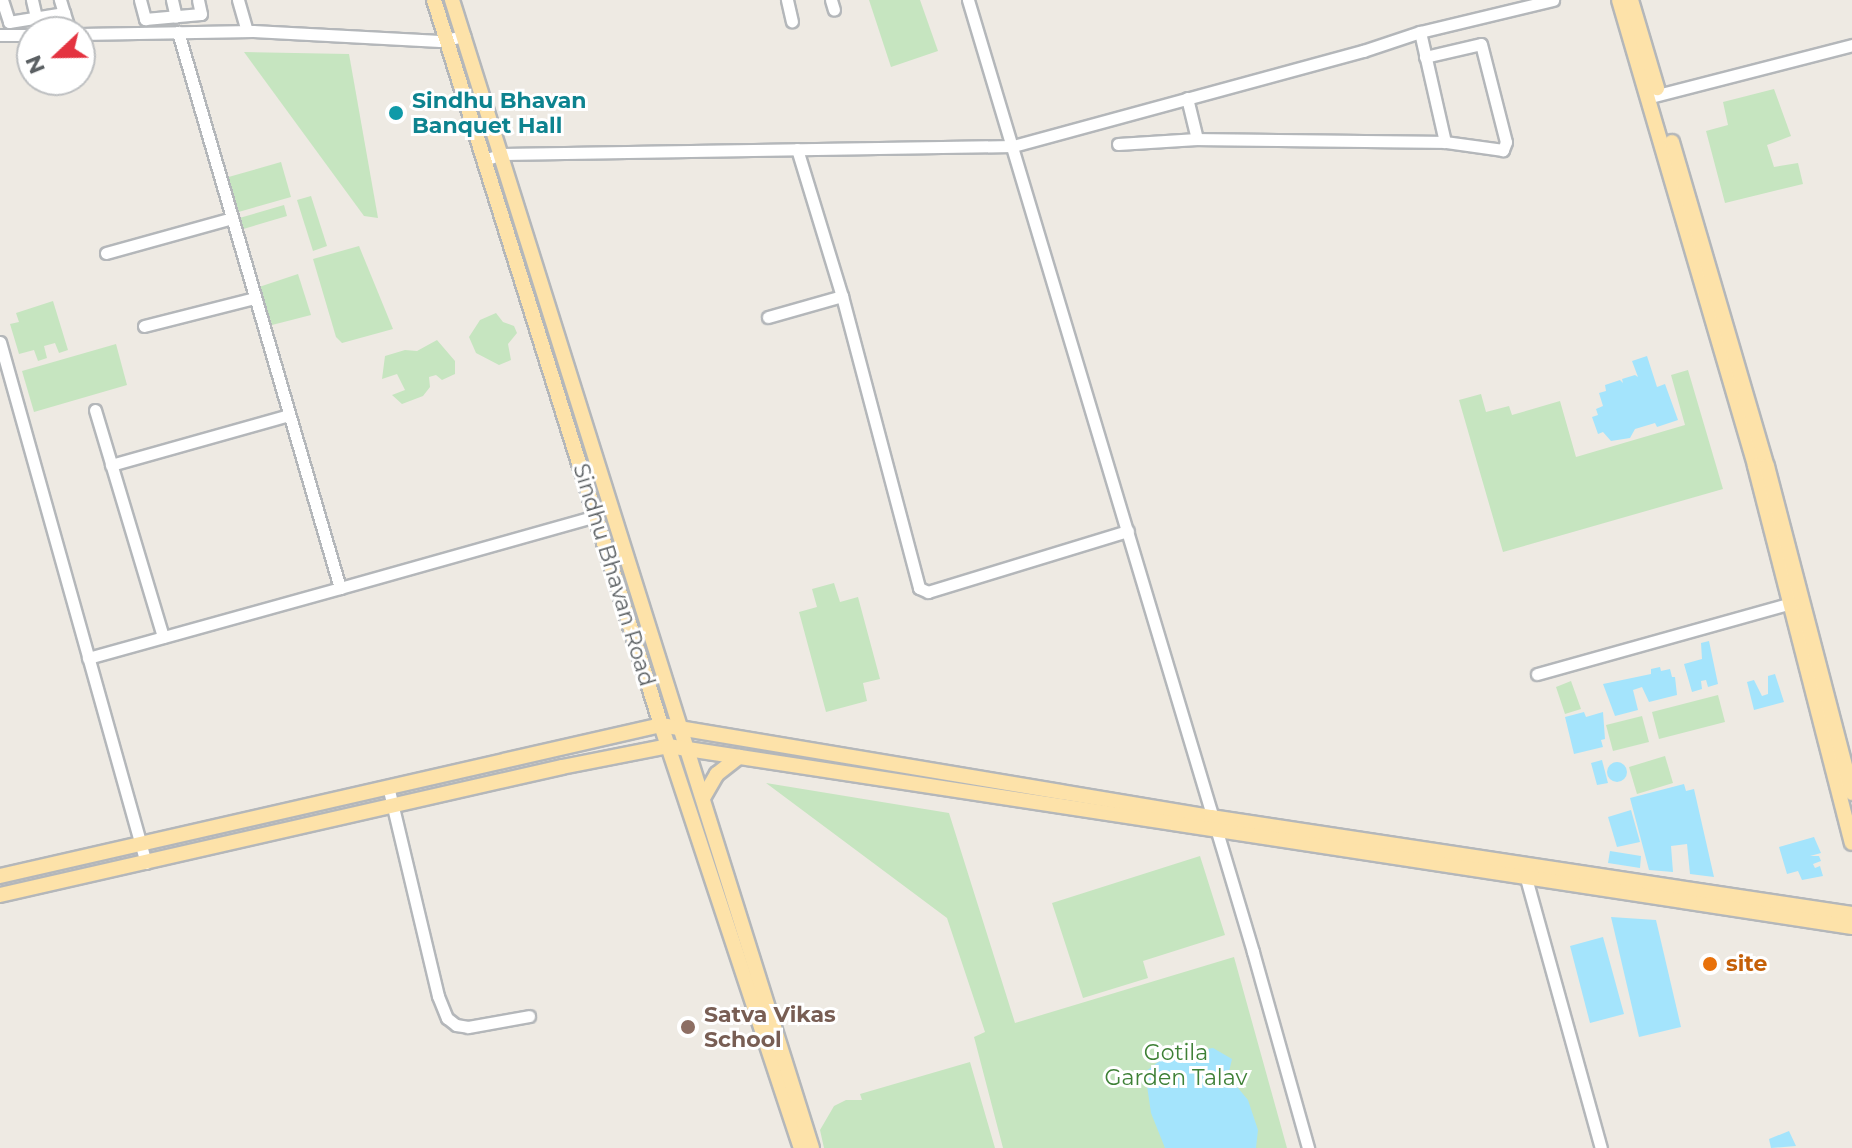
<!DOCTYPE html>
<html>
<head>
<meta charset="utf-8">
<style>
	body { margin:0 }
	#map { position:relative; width:1852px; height:1148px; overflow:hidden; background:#eeeae3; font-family:Montserrat,sans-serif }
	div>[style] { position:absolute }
	.green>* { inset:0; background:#c6e5c0 }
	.water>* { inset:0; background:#a4e4fc }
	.round { border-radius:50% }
	.roads { filter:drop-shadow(2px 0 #b4b7ba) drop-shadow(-2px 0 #b4b7ba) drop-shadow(0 2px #b4b7ba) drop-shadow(0 -2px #b4b7ba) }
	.minor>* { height:11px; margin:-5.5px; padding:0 5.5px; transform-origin:5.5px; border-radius:5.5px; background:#fff }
	.major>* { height:14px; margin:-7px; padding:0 7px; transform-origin:7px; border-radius:7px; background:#fde2a9 }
	.dots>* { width:22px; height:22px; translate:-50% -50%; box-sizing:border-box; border:4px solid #fff; border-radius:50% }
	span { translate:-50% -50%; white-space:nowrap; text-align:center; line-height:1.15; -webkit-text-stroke:6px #fff; paint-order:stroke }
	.culture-label { font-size:22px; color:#0d838f; font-weight:700 }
	.left { translate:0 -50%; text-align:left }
	.street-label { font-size:22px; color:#5b6063 }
	.food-label { font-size:22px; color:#c56008; font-weight:700 }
	.education-label { font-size:22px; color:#785e54; font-weight:700 }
	.park-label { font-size:22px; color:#3e8036 }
	.north { position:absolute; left:16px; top:16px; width:80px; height:80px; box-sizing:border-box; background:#fff; border:2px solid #bdbfc1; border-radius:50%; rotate:248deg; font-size:22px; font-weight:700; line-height:32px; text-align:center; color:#5b6063 }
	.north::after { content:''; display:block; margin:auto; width:28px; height:36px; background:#e43340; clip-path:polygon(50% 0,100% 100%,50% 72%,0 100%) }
</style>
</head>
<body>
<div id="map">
	<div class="green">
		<i style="clip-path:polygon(869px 0,920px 0,938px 51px,891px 67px)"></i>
		<i style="clip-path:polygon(244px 52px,349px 54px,378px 218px,364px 216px)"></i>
		<i style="clip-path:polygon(1774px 89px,1791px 136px,1767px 145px,1774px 167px,1798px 163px,1803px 184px,1725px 203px,1706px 131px,1728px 125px,1723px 102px)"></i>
		<i style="clip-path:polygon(281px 162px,291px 197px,235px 213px,225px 178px)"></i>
		<i style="clip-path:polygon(311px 196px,327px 246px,313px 251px,297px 200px)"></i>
		<i style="clip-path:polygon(284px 205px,287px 216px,240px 230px,236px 219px)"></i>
		<i style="clip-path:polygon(359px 246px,393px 329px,342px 343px,336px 337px,313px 259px)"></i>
		<i style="clip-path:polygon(298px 274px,311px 315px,272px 325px,259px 287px)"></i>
		<i style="clip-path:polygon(53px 301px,68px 350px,59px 353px,55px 343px,44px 346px,47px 358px,38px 361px,34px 350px,19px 354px,10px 324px,19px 322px,16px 313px)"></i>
		<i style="clip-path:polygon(496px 313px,503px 322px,514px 326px,517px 333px,508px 344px,511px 360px,499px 365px,476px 353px,469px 337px,480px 320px)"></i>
		<i style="clip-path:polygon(437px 340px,455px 361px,455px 374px,442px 380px,436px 375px,429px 377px,430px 387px,423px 396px,402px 404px,392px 395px,405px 390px,397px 374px,382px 379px,385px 356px,405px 350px,417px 351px)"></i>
		<i style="clip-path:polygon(116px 344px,127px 385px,34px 412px,22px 371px)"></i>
		<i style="clip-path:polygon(1688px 370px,1723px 489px,1503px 552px,1459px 400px,1481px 394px,1486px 412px,1509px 406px,1512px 415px,1560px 401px,1576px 457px,1685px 425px,1671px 375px)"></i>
		<i style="clip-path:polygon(834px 583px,840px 602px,858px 597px,880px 679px,863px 683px,867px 701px,826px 712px,799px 612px,817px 607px,812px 589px)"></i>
		<i style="clip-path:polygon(1571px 681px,1581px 709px,1565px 714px,1556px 687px)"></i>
		<i style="clip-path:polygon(1718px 695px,1725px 722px,1659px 739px,1652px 712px)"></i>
		<i style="clip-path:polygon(1642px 716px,1649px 742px,1613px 751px,1606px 725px)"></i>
		<i style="clip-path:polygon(1665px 756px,1673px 783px,1637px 794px,1629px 767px)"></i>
		<i style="clip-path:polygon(766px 783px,949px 813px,1015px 1023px,1234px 957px,1287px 1148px,1003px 1148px,974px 1037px,985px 1032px,947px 918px)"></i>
		<i style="clip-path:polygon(1200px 856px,1225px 935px,1143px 961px,1148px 978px,1083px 998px,1052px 903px)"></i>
		<i style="clip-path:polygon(970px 1062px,995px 1148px,824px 1148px,820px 1130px,834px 1106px,846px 1100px,862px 1100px,860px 1094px)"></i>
	</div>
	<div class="water">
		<i style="clip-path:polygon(1647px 356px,1657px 387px,1665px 384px,1678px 420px,1657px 427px,1655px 423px,1635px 429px,1630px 438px,1611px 441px,1603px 432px,1598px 434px,1592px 417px,1598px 415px,1596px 409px,1603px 406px,1599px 393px,1606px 391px,1605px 385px,1620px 380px,1623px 383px,1622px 379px,1635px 375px,1638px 377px,1632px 361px)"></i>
		<i style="clip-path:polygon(1709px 641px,1718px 684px,1708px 687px,1706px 680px,1701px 681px,1702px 689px,1692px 692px,1684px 664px,1702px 659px,1701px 643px)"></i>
		<i style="clip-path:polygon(1660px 667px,1661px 671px,1670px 669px,1672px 677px,1675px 677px,1677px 695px,1649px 702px,1642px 687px,1633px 690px,1638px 710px,1615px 716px,1603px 684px,1651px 674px,1651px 669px)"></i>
		<i style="clip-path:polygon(1775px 674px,1784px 702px,1754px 710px,1747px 682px,1754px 680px,1762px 696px,1768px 694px,1768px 676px)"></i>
		<i style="clip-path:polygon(1584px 712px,1586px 717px,1603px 712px,1605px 739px,1601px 740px,1603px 747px,1574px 754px,1565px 717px)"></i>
		<i style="clip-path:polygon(1602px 760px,1608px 783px,1597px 785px,1591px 763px)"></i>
		<i class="round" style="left:1607px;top:762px;width:20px;height:20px"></i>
		<i style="clip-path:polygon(1684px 784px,1686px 791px,1694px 789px,1714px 877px,1690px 874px,1687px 844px,1671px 846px,1673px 872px,1649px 870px,1630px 798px)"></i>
		<i style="clip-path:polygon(1631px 810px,1640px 842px,1617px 847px,1608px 817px)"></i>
		<i style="clip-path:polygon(1814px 837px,1821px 853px,1810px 856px,1819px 856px,1821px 861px,1813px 864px,1815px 868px,1820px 866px,1823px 876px,1802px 880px,1798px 871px,1787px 874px,1779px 847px)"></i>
		<i style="clip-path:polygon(1610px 851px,1641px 856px,1640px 868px,1608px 863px)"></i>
		<i style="clip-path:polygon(1611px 917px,1656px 920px,1681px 1027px,1639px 1037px)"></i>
		<i style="clip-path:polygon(1603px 937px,1624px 1014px,1590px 1023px,1570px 946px)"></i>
		<i style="clip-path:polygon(1213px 1048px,1232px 1059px,1228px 1076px,1248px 1100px,1258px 1130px,1256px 1148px,1165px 1148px,1151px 1113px,1145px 1072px,1166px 1056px)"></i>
		<i style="clip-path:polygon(1789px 1131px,1796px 1146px,1771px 1148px,1769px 1139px)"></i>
	</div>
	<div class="roads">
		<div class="minor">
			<i style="left:2px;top:0;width:23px;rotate:72deg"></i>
			<i style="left:9px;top:22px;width:56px;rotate:-9.3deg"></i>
			<i style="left:64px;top:13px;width:14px;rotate:-107deg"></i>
			<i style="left:32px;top:0;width:18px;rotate:77deg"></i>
			<i style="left:140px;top:0;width:20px;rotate:75deg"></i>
			<i style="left:145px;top:19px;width:56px;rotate:-5.1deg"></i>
			<i style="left:201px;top:14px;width:14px;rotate:-102deg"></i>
			<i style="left:172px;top:0;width:17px;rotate:77deg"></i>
			<i style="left:238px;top:0;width:32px;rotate:74deg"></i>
			<i style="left:787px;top:0;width:22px;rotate:77deg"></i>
			<i style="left:831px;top:0;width:10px;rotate:73deg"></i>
			<i style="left:968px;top:0;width:994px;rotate:73.33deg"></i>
			<i style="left:1253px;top:952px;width:204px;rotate:74.3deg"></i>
			<i style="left:64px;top:13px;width:20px;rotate:72deg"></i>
			<i style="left:178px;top:32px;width:579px;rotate:73.76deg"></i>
			<i style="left:340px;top:588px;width:266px;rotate:-15.7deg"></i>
			<i style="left:80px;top:34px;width:173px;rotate:-1deg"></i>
			<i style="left:253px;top:31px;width:187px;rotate:3.1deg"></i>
			<i style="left:440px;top:41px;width:25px;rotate:-12deg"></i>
			<i style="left:0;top:35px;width:32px"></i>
			<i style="left:1425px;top:57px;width:57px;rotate:-13.1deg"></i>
			<i style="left:1481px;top:44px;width:101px;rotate:75.7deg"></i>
			<i style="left:1506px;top:142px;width:9px;rotate:111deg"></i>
			<i style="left:1503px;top:150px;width:59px;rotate:-172.1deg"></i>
			<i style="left:1650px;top:97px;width:209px;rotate:-14.4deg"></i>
			<i style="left:1187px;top:98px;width:42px;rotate:76.3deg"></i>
			<i style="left:1118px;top:144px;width:79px;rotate:-3.6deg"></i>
			<i style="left:1197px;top:139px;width:248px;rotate:0.7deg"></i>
			<i style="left:1445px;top:142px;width:113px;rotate:-102.8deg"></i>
			<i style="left:797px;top:149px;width:154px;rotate:73deg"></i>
			<i style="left:842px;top:296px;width:302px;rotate:75.2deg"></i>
			<i style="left:919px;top:588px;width:10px;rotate:24deg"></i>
			<i style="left:928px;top:592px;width:209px;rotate:-17deg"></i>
			<i style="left:484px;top:160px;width:19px;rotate:-18deg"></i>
			<i style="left:502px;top:154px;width:511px;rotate:-0.9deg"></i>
			<i style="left:1013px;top:146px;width:363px;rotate:-15.2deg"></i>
			<i style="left:1363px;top:51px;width:60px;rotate:-18.4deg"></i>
			<i style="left:1420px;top:32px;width:137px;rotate:-13.5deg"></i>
			<i style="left:106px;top:253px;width:131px;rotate:-15.5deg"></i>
			<i style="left:768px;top:317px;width:77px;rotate:-15.8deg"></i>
			<i style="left:144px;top:326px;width:114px;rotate:-14.2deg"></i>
			<i style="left:0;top:342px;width:541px;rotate:74.35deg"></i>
			<i style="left:95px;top:410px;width:237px;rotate:73.3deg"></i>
			<i style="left:111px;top:465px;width:185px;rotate:-15.7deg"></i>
			<i style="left:88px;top:658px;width:262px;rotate:-15.5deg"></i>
			<i style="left:1537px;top:674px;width:268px;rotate:-15.6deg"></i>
			<i style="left:388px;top:786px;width:216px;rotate:76.6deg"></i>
			<i style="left:438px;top:996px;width:24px;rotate:68deg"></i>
			<i style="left:447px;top:1018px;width:11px;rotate:38deg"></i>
			<i style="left:456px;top:1025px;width:12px;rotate:9deg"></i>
			<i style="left:468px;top:1027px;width:62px;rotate:-10.2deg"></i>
			<i style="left:1526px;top:878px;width:280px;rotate:74.5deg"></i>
		</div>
		<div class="major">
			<i style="left:434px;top:0;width:760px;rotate:72.61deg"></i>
			<i style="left:661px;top:725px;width:446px;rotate:71.7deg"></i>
			<i style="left:452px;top:0;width:1203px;rotate:72.59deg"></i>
			<i style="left:1619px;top:0;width:485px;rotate:73.7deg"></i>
			<i style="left:1755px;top:466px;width:389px;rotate:75.6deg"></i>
			<i style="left:1631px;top:0;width:92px;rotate:73.5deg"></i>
			<i style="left:1672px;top:142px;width:338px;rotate:73.7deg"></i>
			<i style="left:1767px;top:466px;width:338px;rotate:75.4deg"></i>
			<i style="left:703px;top:798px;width:28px;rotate:-60deg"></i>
			<i style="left:717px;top:774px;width:28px;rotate:-38deg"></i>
			<i style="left:0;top:876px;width:678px;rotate:-12.87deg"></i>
			<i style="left:661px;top:725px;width:558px;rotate:9.5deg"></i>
			<i style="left:1211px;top:817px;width:648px;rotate:8.61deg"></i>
			<i style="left:0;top:895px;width:576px;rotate:-12.83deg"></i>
			<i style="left:562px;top:767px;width:108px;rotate:-11.2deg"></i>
			<i style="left:668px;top:746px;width:1198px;rotate:8.69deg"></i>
		</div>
	</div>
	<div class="dots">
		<i style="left:396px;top:113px;background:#0f9aa8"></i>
		<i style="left:1710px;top:964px;background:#e8710a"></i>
		<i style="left:688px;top:1027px;background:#8d6e63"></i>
	</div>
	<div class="culture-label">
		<span class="left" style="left:412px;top:113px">Sindhu Bhavan<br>Banquet Hall</span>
	</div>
	<div class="street-label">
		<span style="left:614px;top:575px;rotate:73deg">Sindhu Bhavan Road</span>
	</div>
	<div class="food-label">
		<span class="left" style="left:1726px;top:964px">site</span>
	</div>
	<div class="education-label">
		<span class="left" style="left:704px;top:1027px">Satva Vikas<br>School</span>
	</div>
	<div class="park-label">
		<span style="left:1176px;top:1065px">Gotila<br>Garden Talav</span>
	</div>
	<div class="north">N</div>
</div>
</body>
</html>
